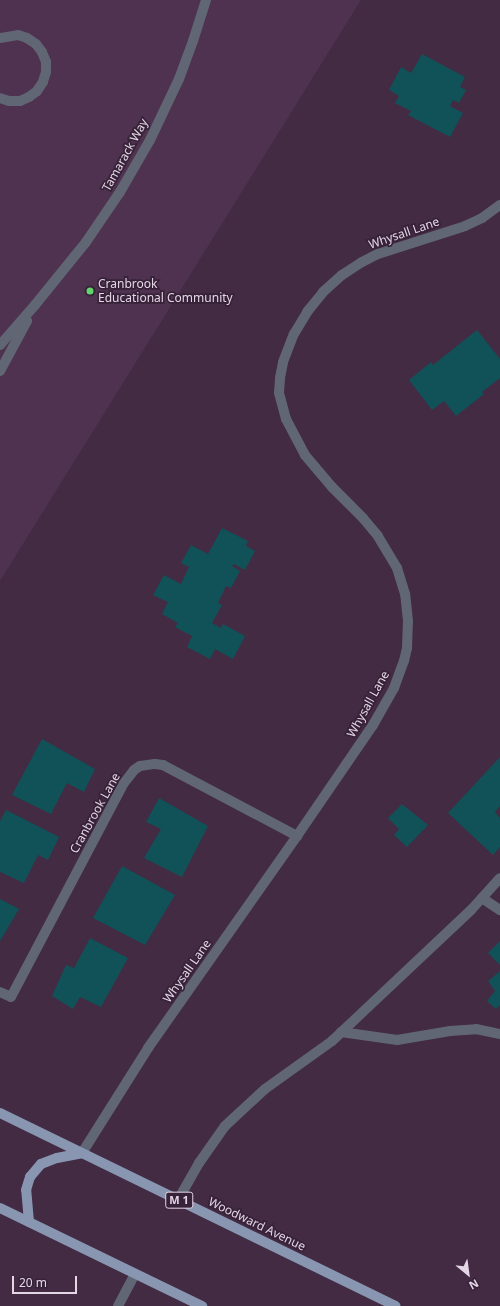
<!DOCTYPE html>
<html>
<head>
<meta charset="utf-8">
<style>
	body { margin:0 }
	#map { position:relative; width:500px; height:1306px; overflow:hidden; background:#422b43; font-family:"Noto Sans",sans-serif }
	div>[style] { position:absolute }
	.built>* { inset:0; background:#4e324f }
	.building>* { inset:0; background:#115259 }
	.lane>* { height:10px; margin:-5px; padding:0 5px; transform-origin:5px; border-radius:5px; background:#606674 }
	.street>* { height:10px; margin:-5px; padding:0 5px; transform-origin:5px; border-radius:5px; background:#606674 }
	.primary>* { height:10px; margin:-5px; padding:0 5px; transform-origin:5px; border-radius:5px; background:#8996b2 }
	.dots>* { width:11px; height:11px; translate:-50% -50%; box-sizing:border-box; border:2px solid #372239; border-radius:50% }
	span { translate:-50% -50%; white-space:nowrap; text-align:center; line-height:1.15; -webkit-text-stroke:3.5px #372239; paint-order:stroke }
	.shield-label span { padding:1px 3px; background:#372239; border:1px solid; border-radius:3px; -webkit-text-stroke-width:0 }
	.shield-label { font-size:11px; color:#e4d6e5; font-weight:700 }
	.street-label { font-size:12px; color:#e4d6e5 }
	.poi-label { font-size:12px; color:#e4d6e5 }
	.left { translate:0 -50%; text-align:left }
	.north { position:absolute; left:448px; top:1254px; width:40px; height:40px; -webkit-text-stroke:3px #372239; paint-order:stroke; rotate:151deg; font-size:11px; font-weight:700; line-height:16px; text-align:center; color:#e4d6e5 }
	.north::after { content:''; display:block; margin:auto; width:14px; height:18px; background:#e4d6e5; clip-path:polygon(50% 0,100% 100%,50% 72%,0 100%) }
	.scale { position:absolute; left:12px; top:1276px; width:65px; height:18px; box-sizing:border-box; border:2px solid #e4d6e5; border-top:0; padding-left:5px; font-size:12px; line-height:14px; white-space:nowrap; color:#e4d6e5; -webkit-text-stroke:3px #372239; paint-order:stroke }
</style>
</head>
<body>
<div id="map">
	<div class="built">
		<i style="clip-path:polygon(0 0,361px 0,0 581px)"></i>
	</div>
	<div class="building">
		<i style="clip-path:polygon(422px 54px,465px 77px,460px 87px,466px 90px,459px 103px,453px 100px,450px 106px,463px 113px,450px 137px,408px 115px,411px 111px,395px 103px,399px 96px,389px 90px,401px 67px,411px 73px)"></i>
		<i style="clip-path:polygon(477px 330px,500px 359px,500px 378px,482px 392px,484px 394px,456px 416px,444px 401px,432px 410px,409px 380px,431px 362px,433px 365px)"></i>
		<i style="clip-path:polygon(222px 528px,248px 541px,246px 546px,255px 551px,245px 570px,234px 564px,232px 566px,240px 571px,231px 588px,226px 586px,218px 603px,222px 605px,212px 623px,221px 628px,223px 624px,245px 636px,233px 659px,215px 649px,210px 659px,187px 647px,192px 636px,175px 627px,178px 623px,162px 614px,168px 602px,153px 595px,164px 575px,181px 584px,189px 567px,181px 563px,191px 545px,208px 554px)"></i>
		<i style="clip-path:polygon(42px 739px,95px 769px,84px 792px,67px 783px,51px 814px,12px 795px)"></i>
		<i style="clip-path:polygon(500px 757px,500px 806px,495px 812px,500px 818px,500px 847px,493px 855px,448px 813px)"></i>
		<i style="clip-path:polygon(159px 798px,208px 826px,182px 877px,144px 858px,161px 829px,146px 822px)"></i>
		<i style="clip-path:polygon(402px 804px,428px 825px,407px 847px,394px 835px,399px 829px,388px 818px)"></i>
		<i style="clip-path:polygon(6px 810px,59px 837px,48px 860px,38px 855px,24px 883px,0 872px,0 821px)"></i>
		<i style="clip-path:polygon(122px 866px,175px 895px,145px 945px,93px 918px)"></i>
		<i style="clip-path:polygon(0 899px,19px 909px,0 941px)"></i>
		<i style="clip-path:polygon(90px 938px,128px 958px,101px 1007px,80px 997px,73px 1009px,52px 996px,66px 965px,74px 968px)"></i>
		<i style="clip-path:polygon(500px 941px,500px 965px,488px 953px)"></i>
		<i style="clip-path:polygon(500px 971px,500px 1005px,496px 1009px,487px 1001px,495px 991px,488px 981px)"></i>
	</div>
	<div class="lane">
		<i style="left:482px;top:898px;width:22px;rotate:34deg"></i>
		<i style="left:341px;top:1032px;width:57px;rotate:8.1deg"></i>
		<i style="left:397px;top:1040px;width:54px;rotate:-9.6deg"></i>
		<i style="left:450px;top:1031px;width:26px;rotate:-4deg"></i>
		<i style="left:476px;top:1029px;width:25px;rotate:12deg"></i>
		<i style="left:178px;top:1200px;width:43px;rotate:-60.4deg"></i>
		<i style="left:199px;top:1163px;width:45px;rotate:-54.9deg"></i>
		<i style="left:225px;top:1126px;width:54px;rotate:-42.8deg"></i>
		<i style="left:265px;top:1089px;width:82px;rotate:-35.6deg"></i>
		<i style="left:332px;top:1041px;width:191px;rotate:-43.3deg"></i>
		<i style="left:471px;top:910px;width:43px;rotate:-47.8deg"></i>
		<i style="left:118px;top:1306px;width:36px;rotate:-62deg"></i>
	</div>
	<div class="street">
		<i style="left:0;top:38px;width:18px;rotate:-9deg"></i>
		<i style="left:18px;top:35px;width:9px;rotate:18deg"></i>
		<i style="left:27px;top:38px;width:11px;rotate:34deg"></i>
		<i style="left:36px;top:44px;width:10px;rotate:53deg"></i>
		<i style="left:42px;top:52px;width:11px;rotate:68deg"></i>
		<i style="left:46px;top:62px;width:10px;rotate:90deg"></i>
		<i style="left:46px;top:72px;width:10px;rotate:107deg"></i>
		<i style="left:43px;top:82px;width:11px;rotate:124deg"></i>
		<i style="left:37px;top:91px;width:10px;rotate:143deg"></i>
		<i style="left:29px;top:97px;width:10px;rotate:156deg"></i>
		<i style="left:20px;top:101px;width:11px;rotate:180deg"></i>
		<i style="left:9px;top:101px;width:9px;rotate:-162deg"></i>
		<i style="left:0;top:345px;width:53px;rotate:-48.8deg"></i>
		<i style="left:35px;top:305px;width:81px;rotate:-51deg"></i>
		<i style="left:86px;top:242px;width:60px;rotate:-55.8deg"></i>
		<i style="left:120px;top:192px;width:60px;rotate:-60deg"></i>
		<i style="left:150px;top:140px;width:68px;rotate:-64.6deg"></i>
		<i style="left:179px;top:79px;width:40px;rotate:-69.8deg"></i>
		<i style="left:193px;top:41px;width:43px;rotate:-72.4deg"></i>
		<i style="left:0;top:371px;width:57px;rotate:-61.6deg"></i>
		<i style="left:0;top:992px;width:12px;rotate:24deg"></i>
		<i style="left:11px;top:997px;width:242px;rotate:-62.2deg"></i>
		<i style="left:124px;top:783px;width:16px;rotate:-52deg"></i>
		<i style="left:134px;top:770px;width:7px;rotate:-34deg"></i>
		<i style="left:140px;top:766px;width:15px;rotate:-8deg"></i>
		<i style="left:155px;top:764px;width:8px;rotate:7deg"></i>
		<i style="left:163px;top:765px;width:152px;rotate:27.9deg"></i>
		<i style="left:82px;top:1153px;width:124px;rotate:-57.8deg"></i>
		<i style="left:148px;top:1048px;width:259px;rotate:-54.9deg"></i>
		<i style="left:297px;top:836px;width:135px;rotate:-55.6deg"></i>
		<i style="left:373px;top:725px;width:43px;rotate:-60.4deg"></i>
		<i style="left:394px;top:688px;width:29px;rotate:-70deg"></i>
		<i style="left:404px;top:661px;width:13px;rotate:-77deg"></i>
		<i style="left:407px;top:648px;width:27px;rotate:-88deg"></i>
		<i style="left:408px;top:621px;width:27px;rotate:-96deg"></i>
		<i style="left:405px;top:594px;width:27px;rotate:-107deg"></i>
		<i style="left:397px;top:568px;width:37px;rotate:-121deg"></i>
		<i style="left:378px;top:536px;width:23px;rotate:-130deg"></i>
		<i style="left:363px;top:518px;width:44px;rotate:-135deg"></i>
		<i style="left:332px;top:487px;width:42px;rotate:-130.2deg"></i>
		<i style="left:305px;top:455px;width:41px;rotate:-117.8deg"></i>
		<i style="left:286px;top:419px;width:27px;rotate:-105deg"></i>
		<i style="left:279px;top:393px;width:15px;rotate:-86deg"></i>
		<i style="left:280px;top:378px;width:16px;rotate:-79deg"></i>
		<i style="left:283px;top:362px;width:30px;rotate:-69deg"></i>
		<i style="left:294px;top:334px;width:26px;rotate:-59deg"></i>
		<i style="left:307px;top:312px;width:26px;rotate:-51deg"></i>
		<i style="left:323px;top:292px;width:25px;rotate:-42deg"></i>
		<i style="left:342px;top:275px;width:24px;rotate:-33deg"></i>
		<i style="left:362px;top:262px;width:18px;rotate:-27deg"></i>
		<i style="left:378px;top:254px;width:91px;rotate:-17.8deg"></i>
		<i style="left:465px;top:226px;width:19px;rotate:-25deg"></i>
		<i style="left:482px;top:218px;width:22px;rotate:-36deg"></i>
	</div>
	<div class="primary">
		<i style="left:0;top:1113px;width:440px;rotate:26deg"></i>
		<i style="left:0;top:1208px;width:225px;rotate:25.9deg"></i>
		<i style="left:29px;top:1222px;width:32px;rotate:-95deg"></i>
		<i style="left:26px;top:1190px;width:14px;rotate:-73deg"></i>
		<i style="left:30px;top:1177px;width:17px;rotate:-50deg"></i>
		<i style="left:41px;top:1164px;width:17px;rotate:-21deg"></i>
		<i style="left:57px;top:1158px;width:25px;rotate:-11deg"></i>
	</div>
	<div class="dots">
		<i style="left:90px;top:291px;background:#61d46a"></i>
	</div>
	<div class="shield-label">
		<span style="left:179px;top:1200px">M 1</span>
	</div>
	<div class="street-label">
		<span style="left:125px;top:155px;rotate:-61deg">Tamarack Way</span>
		<span style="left:404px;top:233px;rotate:-19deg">Whysall Lane</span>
		<span style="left:368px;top:704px;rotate:-61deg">Whysall Lane</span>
		<span style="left:95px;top:813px;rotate:-61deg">Cranbrook Lane</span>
		<span style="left:187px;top:971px;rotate:-55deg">Whysall Lane</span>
		<span style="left:257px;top:1224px;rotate:26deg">Woodward Avenue</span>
	</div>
	<div class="poi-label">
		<span class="left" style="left:98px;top:291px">Cranbrook<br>Educational Community</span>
	</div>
	<div class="north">N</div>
	<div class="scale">20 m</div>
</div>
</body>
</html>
